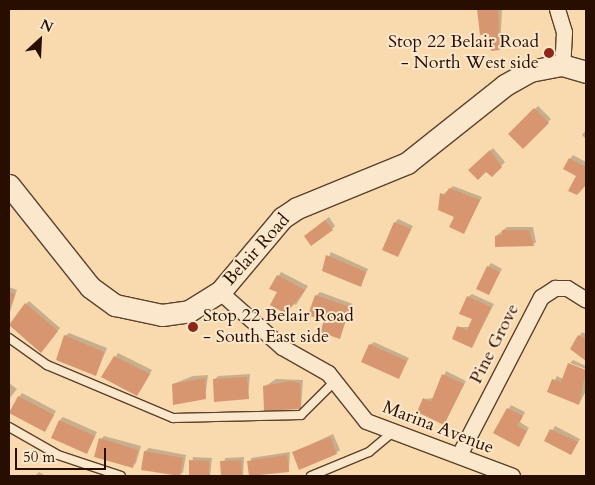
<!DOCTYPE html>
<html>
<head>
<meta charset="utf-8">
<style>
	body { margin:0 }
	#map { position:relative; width:595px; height:485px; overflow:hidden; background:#f9daaf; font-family:Cardo,serif }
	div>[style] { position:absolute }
	.shadow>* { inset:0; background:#0003 }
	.building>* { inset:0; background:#d79670 }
	.roads { filter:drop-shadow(1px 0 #5c412c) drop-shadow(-1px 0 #5c412c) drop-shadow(0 1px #5c412c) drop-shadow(0 -1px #5c412c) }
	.service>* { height:8px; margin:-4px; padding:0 4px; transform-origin:4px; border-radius:4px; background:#fbe7cb }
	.minor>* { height:15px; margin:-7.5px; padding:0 7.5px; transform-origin:7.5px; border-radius:7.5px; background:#fbe7cb }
	.secondary>* { height:21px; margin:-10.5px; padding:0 10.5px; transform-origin:10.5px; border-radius:10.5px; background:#fbe7cb }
	.dots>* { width:14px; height:14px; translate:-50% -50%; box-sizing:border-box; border:2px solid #fbe7cb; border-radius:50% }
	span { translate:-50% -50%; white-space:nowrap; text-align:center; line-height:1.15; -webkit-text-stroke:4px #fbe7cb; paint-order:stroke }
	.poi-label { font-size:18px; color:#280e00 }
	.right { translate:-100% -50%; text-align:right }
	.left { translate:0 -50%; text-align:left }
	.street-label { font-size:18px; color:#280e00 }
	.frame { position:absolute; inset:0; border:10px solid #280e00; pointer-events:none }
	.north { position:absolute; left:15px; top:15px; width:50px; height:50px; -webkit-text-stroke:4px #fbe7cb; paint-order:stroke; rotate:25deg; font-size:14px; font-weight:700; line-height:20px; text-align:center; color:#280e00 }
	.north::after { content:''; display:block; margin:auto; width:18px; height:22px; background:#280e00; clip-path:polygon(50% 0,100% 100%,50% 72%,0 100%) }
	.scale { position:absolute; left:15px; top:448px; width:91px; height:22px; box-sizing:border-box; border:2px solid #280e00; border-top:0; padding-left:6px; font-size:15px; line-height:18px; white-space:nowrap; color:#280e00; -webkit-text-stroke:4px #fbe7cb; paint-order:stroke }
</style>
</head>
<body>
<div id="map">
	<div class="shadow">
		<i style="clip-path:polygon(478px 9px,502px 9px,500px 48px,490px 32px,481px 34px)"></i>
		<i style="clip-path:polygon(538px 106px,551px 119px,523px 147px,510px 134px)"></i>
		<i style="clip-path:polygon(586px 130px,586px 139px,582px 135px)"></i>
		<i style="clip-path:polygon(493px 148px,505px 162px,492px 175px,487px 170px,470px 170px)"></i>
		<i style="clip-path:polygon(573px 155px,586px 162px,586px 183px,577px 194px,578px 175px,570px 159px)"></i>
		<i style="clip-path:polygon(453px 186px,482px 197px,464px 232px,440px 197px)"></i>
		<i style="clip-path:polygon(329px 217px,335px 226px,332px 229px,309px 233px)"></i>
		<i style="clip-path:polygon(398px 219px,413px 226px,398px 255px,395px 223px)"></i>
		<i style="clip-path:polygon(507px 227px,533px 227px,536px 242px,533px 245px,496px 236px)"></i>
		<i style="clip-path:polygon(331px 252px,368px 269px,361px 285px,323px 270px)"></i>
		<i style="clip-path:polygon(491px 263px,502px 269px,488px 294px,488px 267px)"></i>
		<i style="clip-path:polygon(281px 272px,308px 286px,296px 305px,271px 288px)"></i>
		<i style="clip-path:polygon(9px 287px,17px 290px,9px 315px)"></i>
		<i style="clip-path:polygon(320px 292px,353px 304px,339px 337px,326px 320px,316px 296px)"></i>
		<i style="clip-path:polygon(472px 294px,494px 304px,472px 347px,458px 327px,470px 327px,473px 319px,468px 297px)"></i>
		<i style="clip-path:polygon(29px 301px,60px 328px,44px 348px,26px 304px)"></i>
		<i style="clip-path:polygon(582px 332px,586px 334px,586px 360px,572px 348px)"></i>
		<i style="clip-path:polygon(69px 333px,107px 348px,96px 375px,65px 336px)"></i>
		<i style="clip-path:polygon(374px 342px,409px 358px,398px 377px,370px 345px)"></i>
		<i style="clip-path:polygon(118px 353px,152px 370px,140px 391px,103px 377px)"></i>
		<i style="clip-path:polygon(573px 360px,586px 366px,586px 369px,570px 363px)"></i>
		<i style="clip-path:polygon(569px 365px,586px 372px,586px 391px,579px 404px,548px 392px,557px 376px,563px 379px)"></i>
		<i style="clip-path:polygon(446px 371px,466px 381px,444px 424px,424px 399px,434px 398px)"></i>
		<i style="clip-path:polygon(250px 374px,248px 398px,214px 380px,218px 376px)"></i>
		<i style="clip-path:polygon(208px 375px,205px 398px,173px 384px,193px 376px)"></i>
		<i style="clip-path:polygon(276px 379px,303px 380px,301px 407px,264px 387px)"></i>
		<i style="clip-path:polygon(9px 383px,17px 389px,9px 399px)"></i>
		<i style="clip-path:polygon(22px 393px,56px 411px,45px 430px,19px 397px)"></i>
		<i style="clip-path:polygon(511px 405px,525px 412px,520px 422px,529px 428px,518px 445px,495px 433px)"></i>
		<i style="clip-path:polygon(63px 417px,97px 432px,87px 452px,60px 420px)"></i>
		<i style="clip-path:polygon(555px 426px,580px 439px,571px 454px,546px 441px)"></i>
		<i style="clip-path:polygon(333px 434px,340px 450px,336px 453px,294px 452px)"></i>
		<i style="clip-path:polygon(104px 436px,141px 446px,136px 463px,132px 467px,101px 439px)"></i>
		<i style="clip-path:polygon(149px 448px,186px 455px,183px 472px,179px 476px,145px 451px)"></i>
		<i style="clip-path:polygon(290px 452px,289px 471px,251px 476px,251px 458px)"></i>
		<i style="clip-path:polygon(193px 457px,212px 458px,210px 476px,190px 476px)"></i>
		<i style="clip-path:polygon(244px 457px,243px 476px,222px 476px,225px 458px)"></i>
		<i style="clip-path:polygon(39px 472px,46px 476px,35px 476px)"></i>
	</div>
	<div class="building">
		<i style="clip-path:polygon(477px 9px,498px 9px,500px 50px,491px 51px,489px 34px,480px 35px)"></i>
		<i style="clip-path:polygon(534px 108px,549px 123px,523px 149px,508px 134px)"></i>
		<i style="clip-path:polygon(490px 150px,502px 167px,492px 177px,486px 172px,478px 180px,468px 170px)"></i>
		<i style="clip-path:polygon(569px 158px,586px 167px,586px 185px,577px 195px,568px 191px,576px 176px,563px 169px)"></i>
		<i style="clip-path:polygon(449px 188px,480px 200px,464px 234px,449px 227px,454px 217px,438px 210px,440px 193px,445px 195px)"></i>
		<i style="clip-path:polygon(325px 220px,333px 230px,311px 246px,304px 236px)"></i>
		<i style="clip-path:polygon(394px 222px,411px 229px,398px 257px,382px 250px)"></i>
		<i style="clip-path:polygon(502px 230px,529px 230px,534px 246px,495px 247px,495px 236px,502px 235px)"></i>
		<i style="clip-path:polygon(326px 255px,366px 272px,361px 287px,322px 271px)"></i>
		<i style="clip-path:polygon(487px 266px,500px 272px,489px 295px,476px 289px)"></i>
		<i style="clip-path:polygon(277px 275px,305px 290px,286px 314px,270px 305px,277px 292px,269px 289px)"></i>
		<i style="clip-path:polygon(9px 292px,15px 294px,9px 311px)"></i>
		<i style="clip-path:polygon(315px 295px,350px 307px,340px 339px,320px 332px,324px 321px,308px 315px)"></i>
		<i style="clip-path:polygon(467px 296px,491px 307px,472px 348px,452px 339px,457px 326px,467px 330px,472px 319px,459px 314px)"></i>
		<i style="clip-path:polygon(25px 303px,58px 331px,41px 353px,9px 325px)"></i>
		<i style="clip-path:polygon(64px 335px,104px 352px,96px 376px,56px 360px)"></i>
		<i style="clip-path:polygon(578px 335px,586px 339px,586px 361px,570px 349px)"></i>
		<i style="clip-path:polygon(369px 344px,407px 361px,399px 379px,361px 362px)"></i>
		<i style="clip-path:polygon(114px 356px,150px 374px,137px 396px,101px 377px)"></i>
		<i style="clip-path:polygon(568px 363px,586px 370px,579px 405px,547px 392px,552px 379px,561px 382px)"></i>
		<i style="clip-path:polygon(442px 374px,464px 384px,444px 425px,417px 412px,423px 398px,431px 402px)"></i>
		<i style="clip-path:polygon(247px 377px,249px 399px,214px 402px,213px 379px)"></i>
		<i style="clip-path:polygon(205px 378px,206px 399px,173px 405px,172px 384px)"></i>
		<i style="clip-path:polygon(290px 381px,300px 383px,301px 409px,264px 411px,263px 386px)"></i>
		<i style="clip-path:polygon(18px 396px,54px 415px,45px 432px,9px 413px)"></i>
		<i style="clip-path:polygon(507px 408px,523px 416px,517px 426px,527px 431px,519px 447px,493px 433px)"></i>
		<i style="clip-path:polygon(59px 420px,95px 436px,87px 454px,51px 438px)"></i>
		<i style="clip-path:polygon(550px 429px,578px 442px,571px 455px,544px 441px)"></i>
		<i style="clip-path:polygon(330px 437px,337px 454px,299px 470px,292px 452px)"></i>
		<i style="clip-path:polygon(99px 438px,138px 450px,133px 468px,94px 457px)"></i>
		<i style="clip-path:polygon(144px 451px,183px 458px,180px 476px,141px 470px)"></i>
		<i style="clip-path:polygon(287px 455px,289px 472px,249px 476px,247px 461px)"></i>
		<i style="clip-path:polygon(189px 460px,209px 461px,209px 476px,189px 476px)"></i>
		<i style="clip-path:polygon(241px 460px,242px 476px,221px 476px,220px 461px)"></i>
	</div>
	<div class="roads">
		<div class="service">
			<i style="left:9px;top:338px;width:47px;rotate:35.4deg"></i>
			<i style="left:47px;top:365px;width:137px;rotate:22.8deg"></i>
			<i style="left:173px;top:418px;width:128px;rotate:-1.3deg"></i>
			<i style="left:301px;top:415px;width:48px;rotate:-45deg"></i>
			<i style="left:9px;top:427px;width:56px;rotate:29.7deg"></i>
			<i style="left:58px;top:455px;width:66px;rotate:18.4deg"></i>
			<i style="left:311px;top:476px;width:63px;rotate:-22.5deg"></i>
			<i style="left:369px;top:452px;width:31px;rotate:-40deg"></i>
		</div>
		<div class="minor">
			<i style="left:557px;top:9px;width:24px;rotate:73deg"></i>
			<i style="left:564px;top:32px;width:33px;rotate:93deg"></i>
			<i style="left:220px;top:292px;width:83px;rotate:41.6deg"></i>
			<i style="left:282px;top:347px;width:53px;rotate:29.5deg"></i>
			<i style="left:328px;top:373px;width:61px;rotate:51.6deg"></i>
			<i style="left:366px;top:421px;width:156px;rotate:20.6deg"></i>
			<i style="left:459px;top:455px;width:178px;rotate:-62.6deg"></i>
			<i style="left:541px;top:297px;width:17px;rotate:-33deg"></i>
			<i style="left:555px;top:288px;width:12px"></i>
			<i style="left:567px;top:288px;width:22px;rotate:32deg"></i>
		</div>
		<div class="secondary">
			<i style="left:9px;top:185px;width:130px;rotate:51.5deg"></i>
			<i style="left:90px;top:287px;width:31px;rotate:36deg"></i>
			<i style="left:115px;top:305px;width:48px;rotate:12deg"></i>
			<i style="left:162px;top:315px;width:27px;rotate:-8deg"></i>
			<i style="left:189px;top:311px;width:36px;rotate:-32deg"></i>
			<i style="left:220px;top:292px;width:97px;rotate:-50deg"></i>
			<i style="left:282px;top:218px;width:18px;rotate:-34deg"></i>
			<i style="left:297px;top:208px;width:119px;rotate:-22.2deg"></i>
			<i style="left:407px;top:163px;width:125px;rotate:-38.5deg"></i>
			<i style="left:505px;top:85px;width:29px;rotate:-29deg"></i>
			<i style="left:530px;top:71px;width:33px;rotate:-11deg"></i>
			<i style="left:562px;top:65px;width:25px;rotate:16deg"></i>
		</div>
	</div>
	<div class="dots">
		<i style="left:549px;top:53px;background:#8f2418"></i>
		<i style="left:193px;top:327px;background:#8f2418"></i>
	</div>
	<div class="poi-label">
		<span class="right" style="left:539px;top:53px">Stop 22 Belair Road<br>- North West side</span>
		<span class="left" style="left:203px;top:327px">Stop 22 Belair Road<br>- South East side</span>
	</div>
	<div class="street-label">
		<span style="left:257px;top:250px;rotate:-48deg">Belair Road</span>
		<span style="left:495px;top:344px;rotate:-63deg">Pine Grove</span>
		<span style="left:438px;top:428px;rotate:21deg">Marina Avenue</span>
	</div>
	<div class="frame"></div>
	<div class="north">N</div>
	<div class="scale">50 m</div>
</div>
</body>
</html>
